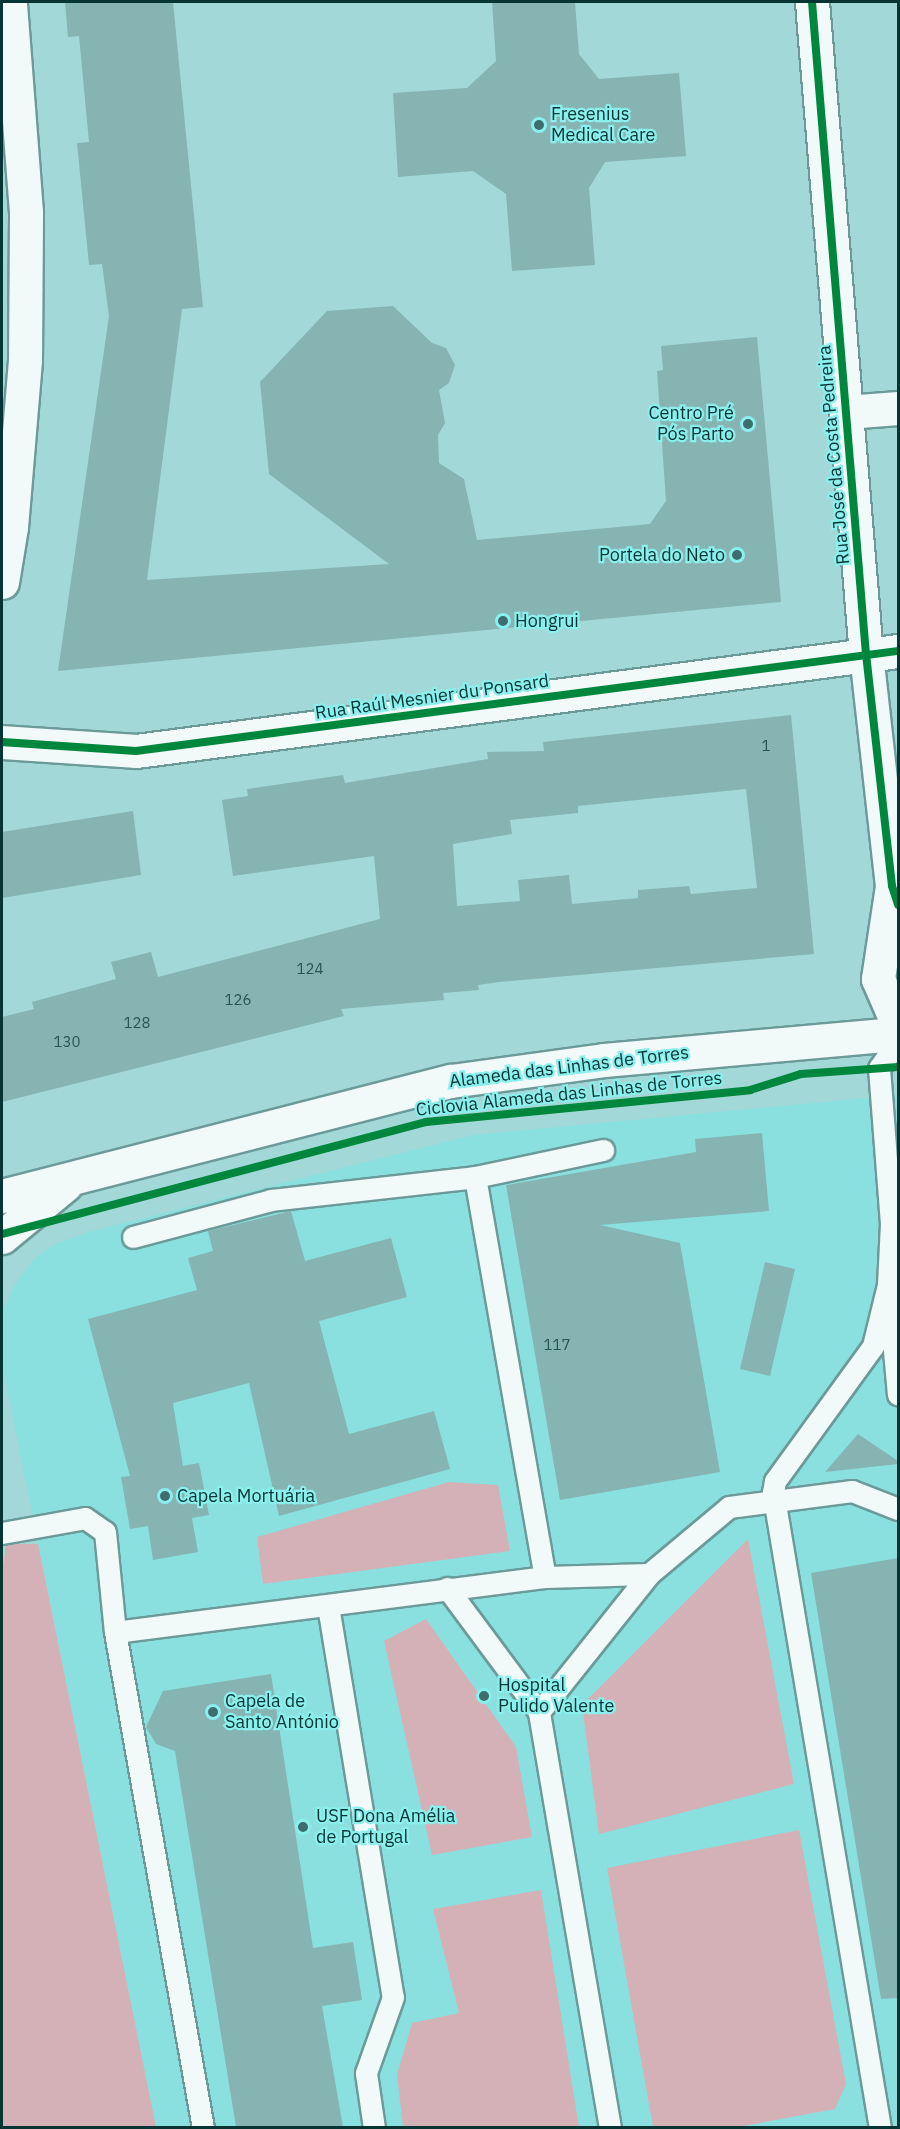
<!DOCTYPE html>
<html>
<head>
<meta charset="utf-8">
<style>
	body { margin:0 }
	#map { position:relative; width:900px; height:2129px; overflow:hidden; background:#a2d8d7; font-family:"IBM Plex Sans",sans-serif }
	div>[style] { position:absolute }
	.built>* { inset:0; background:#89e0df }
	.green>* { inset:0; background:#d4b1b7 }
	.building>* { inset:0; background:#86b4b3 }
	.roads { filter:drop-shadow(2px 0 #6b9a99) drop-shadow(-2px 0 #6b9a99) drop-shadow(0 2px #6b9a99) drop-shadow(0 -2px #6b9a99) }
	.lane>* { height:21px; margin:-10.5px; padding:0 10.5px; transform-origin:10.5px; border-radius:10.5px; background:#f1f9f9 }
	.street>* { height:33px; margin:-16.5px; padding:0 16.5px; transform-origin:16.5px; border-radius:16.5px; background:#f1f9f9 }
	.secondary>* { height:33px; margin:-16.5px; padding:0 16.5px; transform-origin:16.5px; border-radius:16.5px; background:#f1f9f9 }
	.cycleway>* { height:8px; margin:-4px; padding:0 4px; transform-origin:4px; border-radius:4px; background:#00873e }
	.dots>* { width:16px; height:16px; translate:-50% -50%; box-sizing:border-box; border:3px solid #8befed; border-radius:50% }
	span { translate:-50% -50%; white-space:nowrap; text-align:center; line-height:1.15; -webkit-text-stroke:4.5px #8befed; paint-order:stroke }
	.number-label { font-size:15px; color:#265554 }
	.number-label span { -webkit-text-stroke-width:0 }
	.poi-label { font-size:18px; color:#063534 }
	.left { translate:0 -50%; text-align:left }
	.right { translate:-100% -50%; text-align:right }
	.street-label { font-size:18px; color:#063534 }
	.frame { position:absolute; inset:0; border:3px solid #063534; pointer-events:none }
</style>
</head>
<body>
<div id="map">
	<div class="built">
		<i style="clip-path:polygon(898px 1095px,898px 2127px,156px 2127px,2px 1363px,2px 1313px,15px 1285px,35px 1258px,55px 1244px,85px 1233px,473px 1135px)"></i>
	</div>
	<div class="green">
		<i style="clip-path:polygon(449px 1482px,498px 1485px,510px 1551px,263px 1584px,257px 1537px)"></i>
		<i style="clip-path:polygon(748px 1539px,794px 1784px,599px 1834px,582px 1705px)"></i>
		<i style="clip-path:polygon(6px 1544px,38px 1544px,156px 2127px,2px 2127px,2px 1574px)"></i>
		<i style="clip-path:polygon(426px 1619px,516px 1747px,532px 1837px,432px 1855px,384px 1641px)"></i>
		<i style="clip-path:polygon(799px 1830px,846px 2084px,835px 2109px,738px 2127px,653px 2127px,607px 1868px)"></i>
		<i style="clip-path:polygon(541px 1890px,579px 2127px,403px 2127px,397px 2075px,412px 2023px,459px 2013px,433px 1909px)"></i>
	</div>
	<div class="building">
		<i style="clip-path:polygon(65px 2px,173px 2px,203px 307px,182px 309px,147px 580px,389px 564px,269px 474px,260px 382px,327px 311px,393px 306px,432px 343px,446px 348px,455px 365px,449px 383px,439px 390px,445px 423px,438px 435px,439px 463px,464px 479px,477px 540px,650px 524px,666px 501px,657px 371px,663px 370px,661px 346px,757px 337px,781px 602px,58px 671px,109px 316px,102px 264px,89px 265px,77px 143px,89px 142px,79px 36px,68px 37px)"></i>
		<i style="clip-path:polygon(492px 2px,575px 2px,579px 54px,599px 79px,679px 73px,686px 156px,605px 162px,589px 188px,595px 265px,512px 271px,506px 194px,473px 171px,398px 177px,393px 93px,467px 88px,496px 61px)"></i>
		<i style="clip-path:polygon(evenodd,791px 715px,814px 954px,499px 982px,478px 985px,479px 990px,443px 993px,444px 1000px,341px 1009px,344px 1016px,2px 1102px,2px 1017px,34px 1009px,32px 1002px,116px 979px,111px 962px,151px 952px,158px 977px,380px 919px,374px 856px,233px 876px,222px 800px,248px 796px,247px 789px,343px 775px,345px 783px,488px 759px,487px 752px,544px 751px,543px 742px,791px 715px,746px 789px,757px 888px,691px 894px,689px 886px,638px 890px,638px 898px,572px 904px,569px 875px,518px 880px,520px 901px,457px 906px,453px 844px,512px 834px,510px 820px,578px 813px,578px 806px,746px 789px)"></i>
		<i style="clip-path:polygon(133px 811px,141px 875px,2px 898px,2px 832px)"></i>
		<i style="clip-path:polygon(762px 1133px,769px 1211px,600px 1225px,680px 1243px,720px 1472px,560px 1500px,506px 1185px,696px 1152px,695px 1139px)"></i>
		<i style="clip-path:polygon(291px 1211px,305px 1261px,391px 1238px,407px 1297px,319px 1321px,349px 1434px,434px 1411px,450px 1469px,279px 1516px,249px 1383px,173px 1403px,183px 1466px,199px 1463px,209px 1515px,192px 1518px,198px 1552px,153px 1560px,148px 1526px,130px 1529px,121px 1477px,130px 1476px,88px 1319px,197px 1290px,188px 1258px,213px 1251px,208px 1231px)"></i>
		<i style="clip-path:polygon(765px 1262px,795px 1269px,770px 1376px,740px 1369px)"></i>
		<i style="clip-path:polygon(858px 1434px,898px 1461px,898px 1464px,825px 1472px)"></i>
		<i style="clip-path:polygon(898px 1558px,898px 1998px,881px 1999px,811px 1573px)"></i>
		<i style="clip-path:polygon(271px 1674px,313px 1948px,353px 1942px,362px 2000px,322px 2006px,343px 2127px,236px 2127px,175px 1751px,156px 1744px,146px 1727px,163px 1691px)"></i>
	</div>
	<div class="roads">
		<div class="lane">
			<i style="left:898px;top:1041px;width:33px;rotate:125deg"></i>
			<i style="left:879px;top:1068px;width:155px;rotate:85.6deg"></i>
			<i style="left:891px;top:1223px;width:62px;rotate:92.8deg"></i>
			<i style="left:888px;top:1285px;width:110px;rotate:84.8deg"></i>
			<i style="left:475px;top:1177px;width:131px;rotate:-11.9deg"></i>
			<i style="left:133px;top:1237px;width:143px;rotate:-15deg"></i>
			<i style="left:271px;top:1200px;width:205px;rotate:-6.4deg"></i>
			<i style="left:475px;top:1177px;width:406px;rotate:80.1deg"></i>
			<i style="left:2px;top:1533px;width:84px;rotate:-10.2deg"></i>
			<i style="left:85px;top:1518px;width:24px;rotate:35deg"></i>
			<i style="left:105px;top:1532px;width:100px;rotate:84.3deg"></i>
			<i style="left:115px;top:1632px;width:504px;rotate:79.94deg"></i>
			<i style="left:447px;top:1588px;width:154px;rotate:53.4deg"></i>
			<i style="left:328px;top:1606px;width:396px;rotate:80.6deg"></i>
			<i style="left:393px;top:1997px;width:81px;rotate:109.6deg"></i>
			<i style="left:366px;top:2073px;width:56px;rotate:81.7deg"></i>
			<i style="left:115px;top:1632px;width:434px;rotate:-7.3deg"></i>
			<i style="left:545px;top:1577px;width:104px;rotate:-1.7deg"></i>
			<i style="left:610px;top:2128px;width:422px;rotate:-99.7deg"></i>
			<i style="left:539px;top:1712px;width:176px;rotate:-51.4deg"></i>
			<i style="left:649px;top:1574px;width:104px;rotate:-39.9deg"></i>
			<i style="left:729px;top:1507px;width:124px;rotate:-7.4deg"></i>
			<i style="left:852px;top:1491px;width:49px;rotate:21.4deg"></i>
			<i style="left:880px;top:2128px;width:645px;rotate:-99.55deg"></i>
			<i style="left:773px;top:1492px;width:11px;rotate:-80deg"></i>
			<i style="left:775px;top:1481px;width:167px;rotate:-54deg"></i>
			<i style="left:873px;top:1346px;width:63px;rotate:-76.2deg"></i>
		</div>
		<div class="street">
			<i style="left:812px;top:2px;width:654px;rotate:85.27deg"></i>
			<i style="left:866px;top:654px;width:233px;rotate:83.6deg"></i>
			<i style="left:892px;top:886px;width:20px;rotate:72deg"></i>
			<i style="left:846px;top:412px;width:52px;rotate:-4.4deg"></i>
			<i style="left:2px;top:742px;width:134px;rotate:3.8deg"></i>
			<i style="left:136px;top:751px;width:769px;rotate:-7.48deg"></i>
			<i style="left:892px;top:886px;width:94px;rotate:98.6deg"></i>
			<i style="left:878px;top:979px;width:50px;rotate:66.5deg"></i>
		</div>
		<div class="secondary">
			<i style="left:2px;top:582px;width:56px;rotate:-80.7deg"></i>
			<i style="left:11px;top:527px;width:168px;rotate:-85.2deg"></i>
			<i style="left:25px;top:360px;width:148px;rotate:-89.6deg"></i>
			<i style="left:26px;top:212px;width:211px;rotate:-94.4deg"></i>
			<i style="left:2px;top:1196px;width:463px;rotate:-14.4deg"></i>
			<i style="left:451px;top:1081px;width:154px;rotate:-7.8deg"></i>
			<i style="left:604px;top:1060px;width:295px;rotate:-5.1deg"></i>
			<i style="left:2px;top:1237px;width:82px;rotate:-39.5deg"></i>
		</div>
	</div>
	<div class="cycleway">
		<i style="left:812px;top:2px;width:654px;rotate:85.27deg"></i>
		<i style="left:866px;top:654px;width:233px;rotate:83.6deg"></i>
		<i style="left:892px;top:886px;width:20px;rotate:72deg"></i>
		<i style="left:2px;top:742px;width:134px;rotate:3.8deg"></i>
		<i style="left:136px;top:751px;width:769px;rotate:-7.48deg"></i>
		<i style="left:2px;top:1234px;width:439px;rotate:-14.8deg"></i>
		<i style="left:426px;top:1122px;width:326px;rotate:-5.6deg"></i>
		<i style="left:750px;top:1090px;width:53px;rotate:-17.4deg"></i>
		<i style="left:801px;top:1074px;width:97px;rotate:-4.1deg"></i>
	</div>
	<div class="dots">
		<i style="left:539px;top:125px;background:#3d6e6d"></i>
		<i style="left:748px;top:424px;background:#3d6e6d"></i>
		<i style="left:737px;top:555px;background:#3d6e6d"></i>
		<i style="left:503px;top:621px;background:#3d6e6d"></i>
		<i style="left:165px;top:1496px;background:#3d6e6d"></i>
		<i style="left:484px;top:1696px;background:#3d6e6d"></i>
		<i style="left:213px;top:1712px;background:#3d6e6d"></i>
		<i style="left:303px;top:1827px;background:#3d6e6d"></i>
	</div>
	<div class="number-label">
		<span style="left:766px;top:746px">1</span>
		<span style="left:310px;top:969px">124</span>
		<span style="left:238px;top:1000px">126</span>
		<span style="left:137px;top:1023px">128</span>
		<span style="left:67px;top:1042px">130</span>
		<span style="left:557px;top:1345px">117</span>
	</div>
	<div class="poi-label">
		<span class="left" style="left:551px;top:125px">Fresenius<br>Medical Care</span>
		<span class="right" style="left:734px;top:424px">Centro Pré<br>Pós Parto</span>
		<span class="right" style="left:725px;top:555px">Portela do Neto</span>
		<span class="left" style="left:515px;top:621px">Hongrui</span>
		<span class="left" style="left:177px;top:1496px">Capela Mortuária</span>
		<span class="left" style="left:498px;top:1696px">Hospital<br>Pulido Valente</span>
		<span class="left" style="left:225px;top:1712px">Capela de<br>Santo António</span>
		<span class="left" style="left:316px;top:1827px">USF Dona Amélia<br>de Portugal</span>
	</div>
	<div class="street-label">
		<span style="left:834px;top:455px;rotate:-95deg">Rua José da Costa Pedreira</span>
		<span style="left:432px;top:697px;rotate:-8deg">Rua Raúl Mesnier du Ponsard</span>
		<span style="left:569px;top:1067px;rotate:-7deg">Alameda das Linhas de Torres</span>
		<span style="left:569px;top:1094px;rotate:-6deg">Ciclovia Alameda das Linhas de Torres</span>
	</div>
	<div class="frame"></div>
</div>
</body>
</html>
